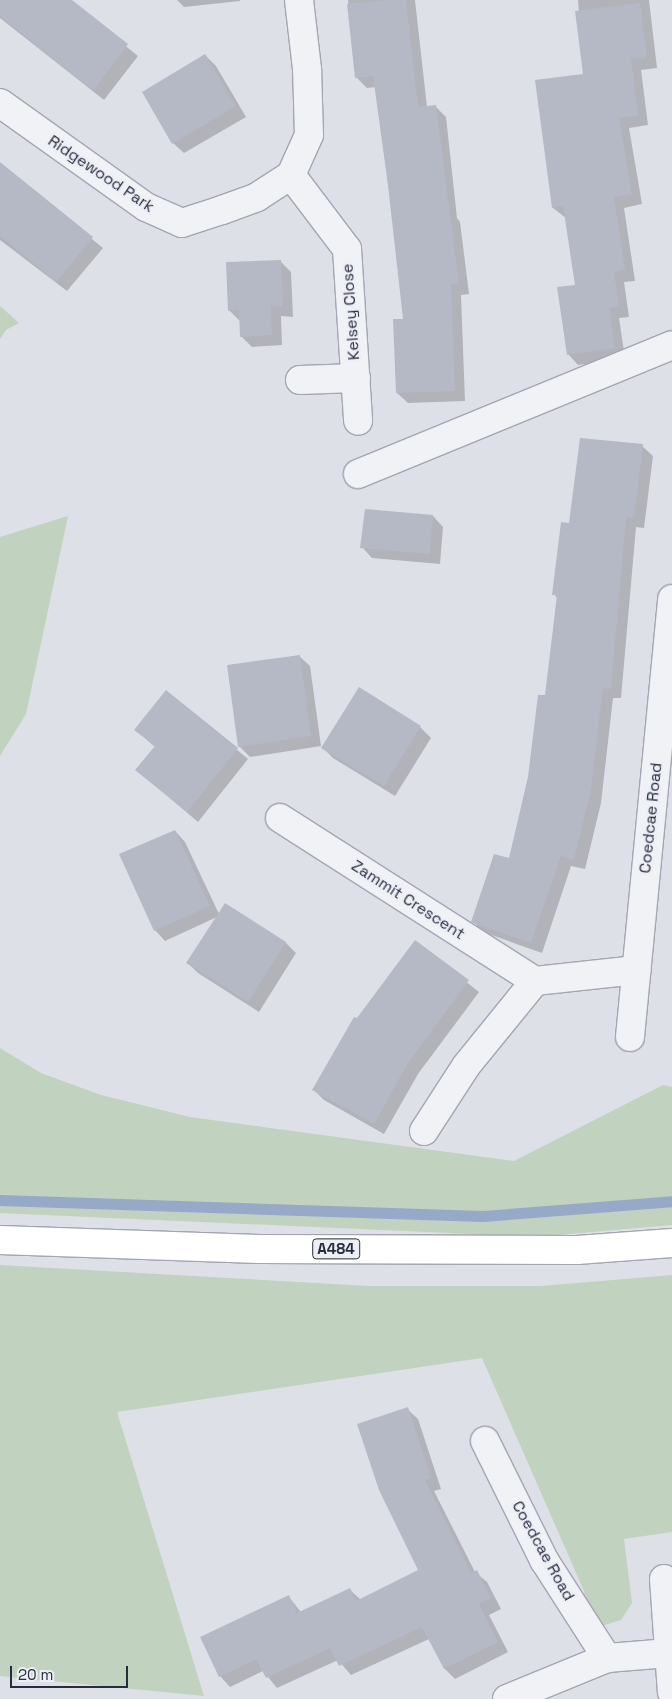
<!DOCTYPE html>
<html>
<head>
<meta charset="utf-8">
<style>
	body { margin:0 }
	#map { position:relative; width:672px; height:1699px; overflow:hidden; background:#dee0e8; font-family:"Space Grotesk",sans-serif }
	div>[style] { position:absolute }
	.green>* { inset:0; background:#c1d2bf }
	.shadow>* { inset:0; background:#0003 }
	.stream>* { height:11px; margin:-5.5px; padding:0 5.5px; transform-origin:5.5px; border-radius:5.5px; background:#97a9c9 }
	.building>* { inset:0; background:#b5b9c5 }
	.roads { filter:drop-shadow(1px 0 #a3a6b2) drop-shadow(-1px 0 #a3a6b2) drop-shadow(0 1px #a3a6b2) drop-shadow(0 -1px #a3a6b2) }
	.minor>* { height:28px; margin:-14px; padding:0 14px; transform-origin:14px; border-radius:14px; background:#f0f2f6 }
	.major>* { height:28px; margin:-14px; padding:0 14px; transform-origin:14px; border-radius:14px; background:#fff }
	span { translate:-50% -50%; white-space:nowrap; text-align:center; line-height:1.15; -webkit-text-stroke:4.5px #edeff5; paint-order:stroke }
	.shield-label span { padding:1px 4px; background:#edeff5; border:1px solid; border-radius:4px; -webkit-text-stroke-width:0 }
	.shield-label { font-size:15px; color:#272c3f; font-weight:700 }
	.street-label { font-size:16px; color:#272c3f }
	.scale { position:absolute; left:10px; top:1666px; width:118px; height:22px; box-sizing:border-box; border:2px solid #272c3f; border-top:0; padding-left:6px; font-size:15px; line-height:18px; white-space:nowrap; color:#272c3f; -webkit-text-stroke:4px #edeff5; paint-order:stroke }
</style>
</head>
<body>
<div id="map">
	<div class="green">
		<i style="clip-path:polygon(0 306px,19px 323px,6px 330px,0 339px)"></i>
		<i style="clip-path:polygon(68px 516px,26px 714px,0 756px,0 537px)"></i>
		<i style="clip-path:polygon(0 1048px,41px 1073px,101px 1095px,190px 1117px,514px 1161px,663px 1085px,672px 1087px,672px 1225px,536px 1237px,0 1213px)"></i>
		<i style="clip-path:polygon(0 1265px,368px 1286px,541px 1286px,672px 1275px,672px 1532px,624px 1539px,632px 1603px,621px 1620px,602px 1626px,588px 1616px,584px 1591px,482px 1358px,117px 1412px,204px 1696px,0 1676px)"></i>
	</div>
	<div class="shadow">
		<i style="clip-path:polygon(0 0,68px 0,138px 56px,104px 100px,0 18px)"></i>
		<i style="clip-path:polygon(177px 0,240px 0,240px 1px,184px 7px)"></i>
		<i style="clip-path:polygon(348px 0,415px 0,427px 107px,435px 106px,446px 117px,457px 218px,460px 222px,469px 294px,461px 295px,465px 401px,408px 403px,397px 393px,405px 320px,376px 87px,367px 88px,357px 78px)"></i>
		<i style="clip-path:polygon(578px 0,649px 0,657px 68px,641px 70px,648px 125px,629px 128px,642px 204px,624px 208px,635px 281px,624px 282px,629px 317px,619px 318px,625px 358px,578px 365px,568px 354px,576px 286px,566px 218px,553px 208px,584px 75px)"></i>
		<i style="clip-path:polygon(205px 55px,216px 66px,246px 117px,184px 153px,173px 143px)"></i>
		<i style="clip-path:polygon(0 164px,103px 248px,67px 291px,0 240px)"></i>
		<i style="clip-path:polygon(281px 262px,291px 272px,293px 317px,281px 316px,282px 345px,252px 347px,241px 336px,240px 321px,229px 310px)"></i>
		<i style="clip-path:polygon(642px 446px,653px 456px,644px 528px,636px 527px,621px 698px,613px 698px,601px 803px,585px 869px,571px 866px,542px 953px,483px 932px,473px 921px,510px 860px,546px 697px,558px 599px,554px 594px,570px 525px)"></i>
		<i style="clip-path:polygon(433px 516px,443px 527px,440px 564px,372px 558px,362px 547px)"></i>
		<i style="clip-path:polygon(299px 656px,310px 666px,321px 746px,250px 757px,239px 746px)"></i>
		<i style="clip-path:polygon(360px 689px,420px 727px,431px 738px,395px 796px,333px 758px,322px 747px)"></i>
		<i style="clip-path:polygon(167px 692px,248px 759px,198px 822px,137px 770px,155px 747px,136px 730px)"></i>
		<i style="clip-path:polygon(175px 831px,185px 842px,219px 914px,225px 905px,286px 943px,296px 953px,259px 1012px,198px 973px,188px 963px,217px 917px,165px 941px,155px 930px)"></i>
		<i style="clip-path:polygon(422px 947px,479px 992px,418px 1074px,384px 1134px,324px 1100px,314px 1090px,357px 1020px)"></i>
		<i style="clip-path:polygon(407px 1409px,418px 1419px,441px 1489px,434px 1491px,475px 1572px,487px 1582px,501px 1609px,489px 1615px,508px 1652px,455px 1679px,445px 1669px,429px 1639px,351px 1675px,338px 1660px,277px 1688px,263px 1671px,230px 1687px,220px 1676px,288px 1596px,301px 1612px,350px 1590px,361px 1600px,420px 1571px)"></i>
	</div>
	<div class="stream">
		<i style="left:0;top:1200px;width:483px;rotate:1.9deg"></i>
		<i style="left:483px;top:1216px;width:190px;rotate:-4.5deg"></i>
	</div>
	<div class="building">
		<i style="clip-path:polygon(0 0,72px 0,128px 44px,93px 91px,0 16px)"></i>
		<i style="clip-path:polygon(386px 0,406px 0,418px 107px,436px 105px,459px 284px,451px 284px,455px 391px,396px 393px,393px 319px,403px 319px,388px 185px,373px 76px,355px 78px,347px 4px)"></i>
		<i style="clip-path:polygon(640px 3px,647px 58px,631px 59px,638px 115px,619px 118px,632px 194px,614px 197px,625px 270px,614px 272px,619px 306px,609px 308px,615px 348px,567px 355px,557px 287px,575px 285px,563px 206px,552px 208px,535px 80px,583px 74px,575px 11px)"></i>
		<i style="clip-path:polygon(205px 54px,236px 106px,172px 144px,142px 92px)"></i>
		<i style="clip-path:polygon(0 162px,93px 237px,56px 282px,0 236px)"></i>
		<i style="clip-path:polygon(281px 260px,283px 307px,271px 306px,272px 335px,240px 337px,239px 310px,228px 311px,226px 262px)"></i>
		<i style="clip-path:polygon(580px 438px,643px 444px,634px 518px,626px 517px,611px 689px,603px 688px,591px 790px,574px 860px,561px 856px,531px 943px,471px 922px,494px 854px,509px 858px,528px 777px,538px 695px,545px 695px,557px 595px,552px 595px,561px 522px,569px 523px)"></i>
		<i style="clip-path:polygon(365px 509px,433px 515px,430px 554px,360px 548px)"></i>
		<i style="clip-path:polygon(300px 655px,311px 736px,238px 747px,227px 665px)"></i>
		<i style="clip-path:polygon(359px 687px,421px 726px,384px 786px,321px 748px)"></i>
		<i style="clip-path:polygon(166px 690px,238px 748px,187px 812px,135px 770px,155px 746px,134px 730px)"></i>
		<i style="clip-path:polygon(175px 830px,210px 906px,154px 931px,119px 854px)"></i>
		<i style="clip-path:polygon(225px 903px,286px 942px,248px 1002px,186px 963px)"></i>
		<i style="clip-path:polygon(415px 940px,469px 980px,408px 1063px,374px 1124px,312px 1090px,354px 1017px,357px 1018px)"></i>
		<i style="clip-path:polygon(408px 1407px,431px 1478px,425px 1480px,471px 1573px,477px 1570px,491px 1598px,479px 1604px,498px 1642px,444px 1669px,422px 1627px,339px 1666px,330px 1648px,266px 1678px,256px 1659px,219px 1677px,200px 1637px,289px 1595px,297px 1613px,350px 1588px,356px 1601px,418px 1570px,379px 1490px,357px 1424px)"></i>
	</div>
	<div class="roads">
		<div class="minor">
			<i style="left:0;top:103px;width:179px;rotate:35.5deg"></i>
			<i style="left:146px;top:207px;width:39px;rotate:24deg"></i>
			<i style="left:182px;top:223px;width:42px;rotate:-18deg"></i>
			<i style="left:222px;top:210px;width:37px;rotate:-20deg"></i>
			<i style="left:257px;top:197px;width:40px;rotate:-32.9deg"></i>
			<i style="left:291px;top:175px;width:44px;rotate:-65.8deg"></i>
			<i style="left:309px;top:135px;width:66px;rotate:-91.7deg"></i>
			<i style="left:307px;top:69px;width:69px;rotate:-96.6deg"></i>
			<i style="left:291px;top:175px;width:93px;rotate:52.9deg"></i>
			<i style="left:347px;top:249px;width:172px;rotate:86.3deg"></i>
			<i style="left:300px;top:380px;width:56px;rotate:-2deg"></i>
			<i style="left:358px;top:474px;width:339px;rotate:-22.3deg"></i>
			<i style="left:280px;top:818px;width:303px;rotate:32.6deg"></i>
			<i style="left:535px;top:981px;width:102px;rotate:-6.2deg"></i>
			<i style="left:630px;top:1037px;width:440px;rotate:-84.5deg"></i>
			<i style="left:424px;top:1131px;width:77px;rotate:-57.1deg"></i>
			<i style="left:466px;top:1066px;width:109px;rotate:-50.9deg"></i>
			<i style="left:485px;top:1441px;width:133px;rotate:63.6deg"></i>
			<i style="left:544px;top:1560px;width:117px;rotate:57.3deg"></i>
			<i style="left:664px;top:1579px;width:113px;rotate:86deg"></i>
			<i style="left:507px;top:1699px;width:108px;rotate:-22.3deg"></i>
			<i style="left:607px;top:1658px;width:62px;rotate:-4.6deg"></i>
		</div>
		<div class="major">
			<i style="left:0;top:1240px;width:259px;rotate:2deg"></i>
			<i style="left:259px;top:1249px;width:318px;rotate:0.2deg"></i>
			<i style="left:577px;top:1250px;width:95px;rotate:-4.2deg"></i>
		</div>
	</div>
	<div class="shield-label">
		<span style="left:336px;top:1249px">A484</span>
	</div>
	<div class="street-label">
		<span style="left:101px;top:174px;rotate:34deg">Ridgewood Park</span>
		<span style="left:351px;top:312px;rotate:-94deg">Kelsey Close</span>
		<span style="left:651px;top:818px;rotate:-84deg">Coedcae Road</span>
		<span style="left:408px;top:900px;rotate:33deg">Zammit Crescent</span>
		<span style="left:543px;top:1551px;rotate:61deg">Coedcae Road</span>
	</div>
	<div class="scale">20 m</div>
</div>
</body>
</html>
